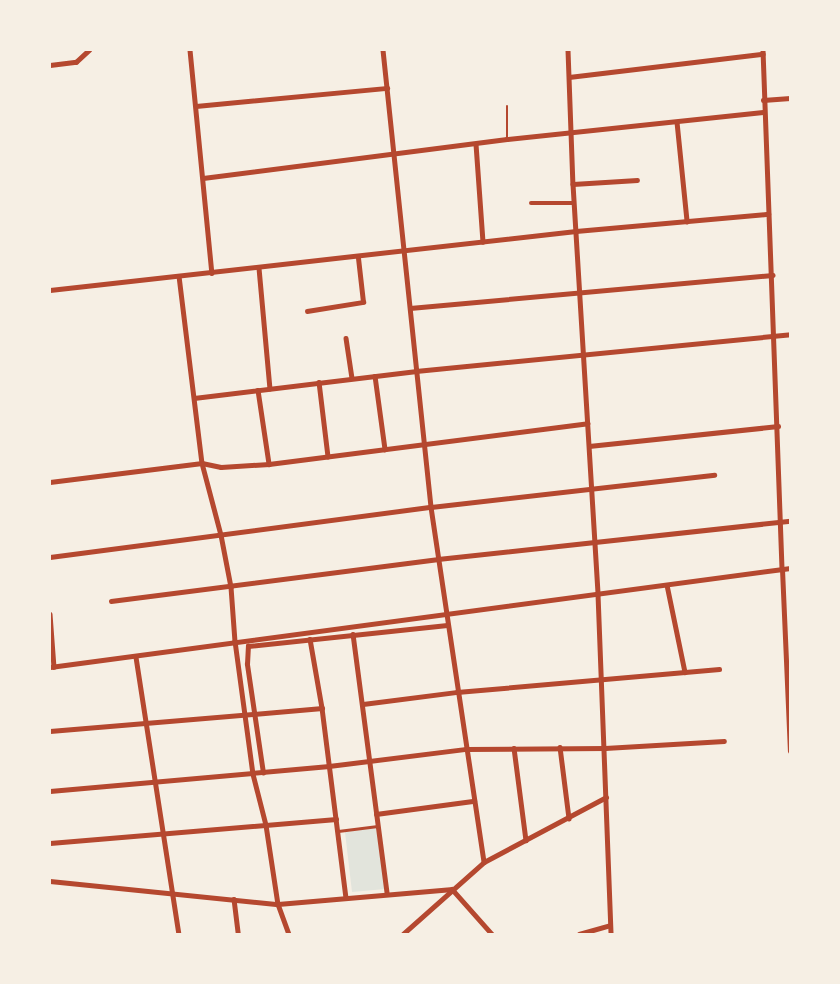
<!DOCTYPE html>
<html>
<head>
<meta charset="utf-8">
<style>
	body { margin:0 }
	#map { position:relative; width:840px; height:984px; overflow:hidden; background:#f6efe4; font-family:Manrope,sans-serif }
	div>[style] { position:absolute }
	.green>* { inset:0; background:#e2e4dc }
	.service>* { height:2px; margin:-1px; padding:0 1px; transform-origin:1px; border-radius:1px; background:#b5482f }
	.pedestrian>* { height:3px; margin:-1.5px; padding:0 1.5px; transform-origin:1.5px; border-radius:1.5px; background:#b5482f }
	.minor>* { height:4.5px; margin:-2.25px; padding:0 2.25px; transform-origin:2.25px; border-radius:2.25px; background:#b5482f }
	.tertiary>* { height:5px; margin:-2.5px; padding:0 2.5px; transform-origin:2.5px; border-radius:2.5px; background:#b5482f }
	span { translate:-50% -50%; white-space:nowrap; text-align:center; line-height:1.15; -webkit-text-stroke:5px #f6efe4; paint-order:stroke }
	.frame { position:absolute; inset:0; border:51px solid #f6efe4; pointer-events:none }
</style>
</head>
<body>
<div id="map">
	<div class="green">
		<i style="clip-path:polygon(376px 828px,385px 889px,352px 892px,345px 832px)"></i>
	</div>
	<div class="service">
		<i style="left:507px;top:139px;width:33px;rotate:-90deg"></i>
	</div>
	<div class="pedestrian">
		<i style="left:338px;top:831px;width:40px;rotate:-7.1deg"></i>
	</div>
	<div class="minor">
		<i style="left:190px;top:50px;width:224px;rotate:84.4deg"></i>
		<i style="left:383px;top:50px;width:460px;rotate:84deg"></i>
		<i style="left:431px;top:507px;width:359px;rotate:81.5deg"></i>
		<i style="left:568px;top:50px;width:134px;rotate:87.9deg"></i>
		<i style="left:573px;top:184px;width:411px;rotate:86.5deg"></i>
		<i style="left:598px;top:594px;width:340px;rotate:87.8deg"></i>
		<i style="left:763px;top:50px;width:519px;rotate:87.9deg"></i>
		<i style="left:50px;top:65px;width:26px;rotate:-7deg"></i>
		<i style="left:76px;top:62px;width:18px;rotate:-43deg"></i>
		<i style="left:569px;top:77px;width:195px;rotate:-6.8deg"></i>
		<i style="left:763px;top:100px;width:27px;rotate:-4deg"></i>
		<i style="left:196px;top:106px;width:192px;rotate:-5.4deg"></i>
		<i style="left:677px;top:122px;width:100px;rotate:84.2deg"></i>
		<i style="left:476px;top:144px;width:98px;rotate:85.9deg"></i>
		<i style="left:203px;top:178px;width:306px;rotate:-7.3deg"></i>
		<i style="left:507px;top:139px;width:257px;rotate:-6deg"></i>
		<i style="left:573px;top:184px;width:64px;rotate:-3.6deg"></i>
		<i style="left:531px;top:203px;width:43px"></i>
		<i style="left:259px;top:268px;width:121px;rotate:84.8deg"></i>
		<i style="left:179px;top:276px;width:188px;rotate:83deg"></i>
		<i style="left:202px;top:463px;width:74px;rotate:75.2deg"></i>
		<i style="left:221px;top:535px;width:53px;rotate:79.1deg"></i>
		<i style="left:231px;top:587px;width:54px;rotate:85.8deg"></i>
		<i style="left:235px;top:641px;width:134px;rotate:82.3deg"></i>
		<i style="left:253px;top:774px;width:53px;rotate:75.7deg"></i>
		<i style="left:266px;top:825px;width:80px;rotate:81.4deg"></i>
		<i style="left:278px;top:904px;width:32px;rotate:70deg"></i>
		<i style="left:50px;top:290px;width:529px;rotate:-6.4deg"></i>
		<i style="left:576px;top:231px;width:193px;rotate:-5.1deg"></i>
		<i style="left:410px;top:308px;width:364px;rotate:-5.2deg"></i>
		<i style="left:307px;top:311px;width:57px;rotate:-9.1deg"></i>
		<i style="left:363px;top:302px;width:44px;rotate:-96.5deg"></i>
		<i style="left:346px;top:338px;width:40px;rotate:81.5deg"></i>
		<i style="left:375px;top:376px;width:74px;rotate:82.2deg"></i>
		<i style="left:319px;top:382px;width:75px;rotate:83.1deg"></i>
		<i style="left:258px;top:390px;width:75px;rotate:81.5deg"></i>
		<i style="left:194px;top:398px;width:224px;rotate:-6.9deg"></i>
		<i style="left:416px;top:371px;width:376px;rotate:-5.6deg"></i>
		<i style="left:589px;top:446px;width:190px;rotate:-6deg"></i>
		<i style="left:50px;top:482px;width:153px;rotate:-7.1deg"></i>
		<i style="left:202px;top:463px;width:19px;rotate:12deg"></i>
		<i style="left:221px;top:467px;width:48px;rotate:-3.6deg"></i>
		<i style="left:269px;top:464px;width:321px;rotate:-7.3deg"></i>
		<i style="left:50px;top:557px;width:384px;rotate:-7.5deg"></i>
		<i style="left:431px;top:507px;width:285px;rotate:-6.5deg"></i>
		<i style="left:667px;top:585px;width:89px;rotate:78.3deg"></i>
		<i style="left:111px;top:601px;width:330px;rotate:-7.3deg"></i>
		<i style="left:438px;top:559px;width:354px;rotate:-6.2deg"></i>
		<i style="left:50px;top:614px;width:53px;rotate:85.7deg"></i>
		<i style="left:353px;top:634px;width:261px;rotate:82.5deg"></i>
		<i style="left:310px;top:639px;width:70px;rotate:80.1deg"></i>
		<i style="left:322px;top:708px;width:191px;rotate:82.8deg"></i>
		<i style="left:136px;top:657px;width:280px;rotate:81.2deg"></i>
		<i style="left:363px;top:704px;width:95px;rotate:-7.3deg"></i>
		<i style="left:457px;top:692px;width:263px;rotate:-5deg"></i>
		<i style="left:50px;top:731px;width:273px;rotate:-4.8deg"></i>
		<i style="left:560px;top:747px;width:72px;rotate:82.8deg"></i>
		<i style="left:514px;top:748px;width:93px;rotate:82.6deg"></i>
		<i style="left:263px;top:773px;width:110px;rotate:-98.4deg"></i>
		<i style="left:247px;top:664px;width:18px;rotate:-87deg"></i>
		<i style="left:248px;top:646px;width:200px;rotate:-6deg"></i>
		<i style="left:50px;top:791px;width:280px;rotate:-5.1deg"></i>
		<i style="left:329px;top:766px;width:138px;rotate:-7.1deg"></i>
		<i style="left:466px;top:749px;width:139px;rotate:-0.4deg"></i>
		<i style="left:605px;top:748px;width:119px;rotate:-3.4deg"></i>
		<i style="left:376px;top:814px;width:99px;rotate:-7.6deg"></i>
		<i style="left:50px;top:843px;width:287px;rotate:-4.8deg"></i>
		<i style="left:50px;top:881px;width:229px;rotate:5.8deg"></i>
		<i style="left:278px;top:904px;width:175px;rotate:-4.9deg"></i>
		<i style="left:452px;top:889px;width:60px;rotate:48.4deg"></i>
		<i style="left:234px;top:899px;width:35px;rotate:83deg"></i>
		<i style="left:403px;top:934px;width:108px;rotate:-41.6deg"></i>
		<i style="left:484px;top:862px;width:138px;rotate:-28deg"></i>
		<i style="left:579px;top:934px;width:32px;rotate:-16deg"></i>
	</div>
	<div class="tertiary">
		<i style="left:782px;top:569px;width:182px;rotate:87.5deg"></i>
		<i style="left:50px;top:667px;width:747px;rotate:-7.62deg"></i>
	</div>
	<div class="frame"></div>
</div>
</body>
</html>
